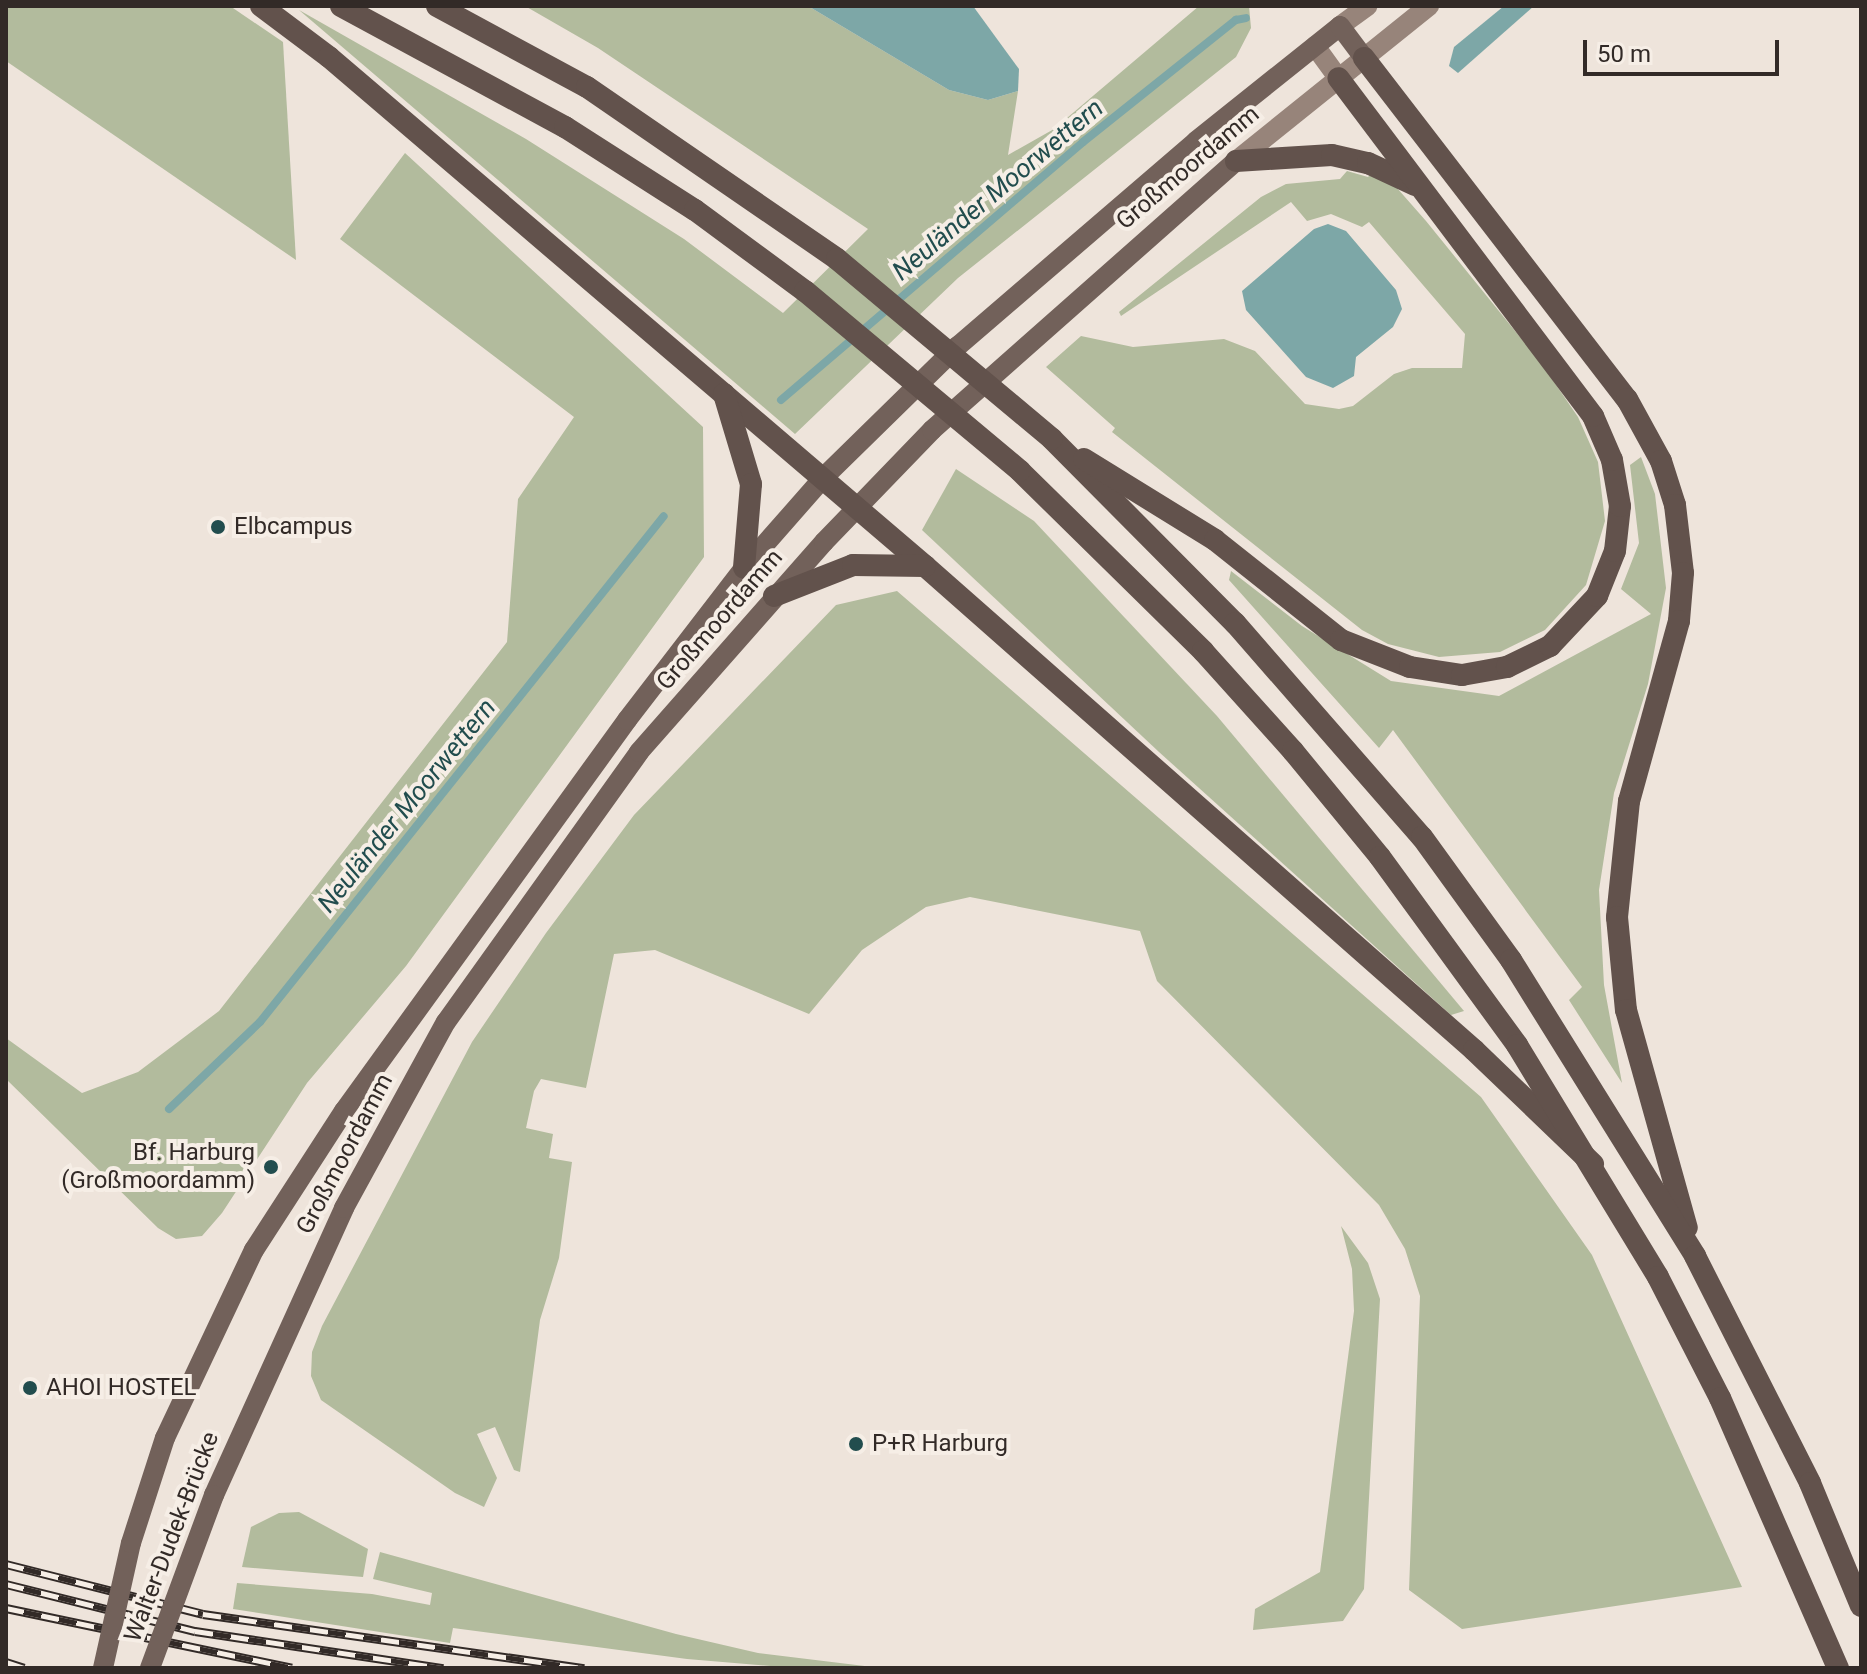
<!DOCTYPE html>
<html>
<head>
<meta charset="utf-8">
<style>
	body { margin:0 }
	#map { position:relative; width:1867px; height:1674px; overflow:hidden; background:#eee4db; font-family:Roboto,sans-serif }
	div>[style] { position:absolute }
	.green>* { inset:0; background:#b2bb9d }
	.water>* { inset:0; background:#7da7a7 }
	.stream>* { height:8px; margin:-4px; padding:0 4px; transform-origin:4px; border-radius:4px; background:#7da7a7 }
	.secondary>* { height:20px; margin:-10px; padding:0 10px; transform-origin:10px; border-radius:10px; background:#97847a }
	.primary>* { height:20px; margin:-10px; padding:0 10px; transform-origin:10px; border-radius:10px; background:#72615a }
	.trunk>* { height:22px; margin:-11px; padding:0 11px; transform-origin:11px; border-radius:11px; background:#62524c }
	.rail>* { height:9px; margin-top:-4.5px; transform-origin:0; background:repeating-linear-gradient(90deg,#f6eee6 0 18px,#322a27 0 36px); box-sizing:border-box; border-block:2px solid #322a27 }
	.primary-bridge>* { height:20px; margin:-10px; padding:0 10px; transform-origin:10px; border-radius:10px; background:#72615a }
	.trunk-bridge>* { height:22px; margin:-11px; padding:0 11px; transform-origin:11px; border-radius:11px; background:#62524c }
	.dots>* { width:22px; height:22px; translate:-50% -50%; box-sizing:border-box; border:4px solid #f6eee6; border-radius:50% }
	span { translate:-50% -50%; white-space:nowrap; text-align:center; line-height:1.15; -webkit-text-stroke:8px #f6eee6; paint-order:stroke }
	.street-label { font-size:24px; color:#322a27 }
	.poi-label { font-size:24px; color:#322a27 }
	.left { translate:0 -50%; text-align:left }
	.right { translate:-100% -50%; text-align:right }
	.water-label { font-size:26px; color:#224d4e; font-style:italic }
	.frame { position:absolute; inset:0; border:8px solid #322a27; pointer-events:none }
	.scale { position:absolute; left:1583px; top:40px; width:196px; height:36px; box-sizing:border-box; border:4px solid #322a27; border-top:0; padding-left:10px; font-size:24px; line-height:28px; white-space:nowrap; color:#322a27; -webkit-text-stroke:6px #f6eee6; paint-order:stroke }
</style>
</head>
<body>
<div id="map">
	<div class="green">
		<i style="clip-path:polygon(6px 6px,230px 6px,283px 42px,296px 260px,6px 61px)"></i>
		<i style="clip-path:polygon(525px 6px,808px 6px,949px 90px,988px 100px,1018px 91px,1008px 155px,1054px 129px,1199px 6px,1249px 6px,1251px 28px,1236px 57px,958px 278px,795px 434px,299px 10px,526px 139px,684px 239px,783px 313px,868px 229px,598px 48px)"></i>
		<i style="clip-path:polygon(405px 153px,703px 427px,704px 557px,406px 966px,307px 1083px,222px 1213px,202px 1236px,176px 1239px,158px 1228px,6px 1079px,6px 1038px,82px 1093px,138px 1072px,219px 1011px,507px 642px,518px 499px,574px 417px,340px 239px)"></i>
		<i style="clip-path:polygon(1347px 171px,1368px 177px,1372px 173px,1397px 188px,1426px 221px,1541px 363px,1578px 417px,1598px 462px,1605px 521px,1586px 585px,1545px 630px,1500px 652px,1439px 657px,1388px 644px,1362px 630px,1112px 432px,1115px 428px,1046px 367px,1081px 336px,1133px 347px,1224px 339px,1255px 351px,1305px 404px,1339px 409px,1353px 406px,1394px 374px,1412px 368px,1462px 368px,1465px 334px,1369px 222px,1362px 227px,1331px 214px,1307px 221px,1291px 202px,1121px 316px,1119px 312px,1261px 197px,1286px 184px,1340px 179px)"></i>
		<i style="clip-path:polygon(1641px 457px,1655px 494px,1666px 588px,1648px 684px,1614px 793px,1599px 890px,1604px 985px,1622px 1083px,1569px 1000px,1582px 987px,1393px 730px,1379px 748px,1229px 580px,1231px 571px,1302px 626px,1391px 681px,1499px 696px,1651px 614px,1621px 589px,1639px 543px,1630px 465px)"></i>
		<i style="clip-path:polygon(956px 469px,1034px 521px,1217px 716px,1464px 1011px,1451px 1015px,1159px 752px,922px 530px)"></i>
		<i style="clip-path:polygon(897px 591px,1481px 1097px,1592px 1255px,1742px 1587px,1462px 1629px,1409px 1590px,1420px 1296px,1405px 1249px,1379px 1205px,1157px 981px,1140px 931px,970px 897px,926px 907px,862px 950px,809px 1014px,655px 950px,614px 954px,586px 1088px,541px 1079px,534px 1091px,526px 1128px,553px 1134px,549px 1158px,572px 1162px,559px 1258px,540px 1320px,520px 1472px,514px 1470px,495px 1427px,477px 1434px,497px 1478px,484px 1507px,455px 1493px,321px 1400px,311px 1376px,312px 1352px,322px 1326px,472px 1042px,546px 933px,634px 815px,836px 605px)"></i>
		<i style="clip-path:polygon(1341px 1226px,1368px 1263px,1380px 1299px,1364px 1589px,1343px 1621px,1253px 1630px,1255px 1609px,1320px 1572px,1354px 1311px,1352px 1269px)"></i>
		<i style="clip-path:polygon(299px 1512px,368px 1549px,363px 1577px,242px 1567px,251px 1527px,279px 1513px)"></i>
		<i style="clip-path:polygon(380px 1552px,676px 1634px,758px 1653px,881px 1668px,793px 1668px,687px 1659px,453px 1628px,450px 1643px,233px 1609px,237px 1583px,372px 1594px,430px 1605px,432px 1593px,373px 1579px)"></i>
	</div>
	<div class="water">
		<i style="clip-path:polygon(808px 6px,973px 6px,1019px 69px,1018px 91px,988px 100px,949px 90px)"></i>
		<i style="clip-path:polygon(1504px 6px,1534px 6px,1458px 73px,1449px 66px,1454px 47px)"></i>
		<i style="clip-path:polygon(1328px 224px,1346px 231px,1396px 290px,1402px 309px,1393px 327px,1356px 357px,1354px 376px,1333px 388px,1306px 377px,1246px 310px,1242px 291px,1314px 229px)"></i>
	</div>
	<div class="stream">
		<i style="left:781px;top:400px;width:397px;rotate:-40.5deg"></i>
		<i style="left:1083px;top:142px;width:196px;rotate:-38.6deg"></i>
		<i style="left:1236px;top:20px;width:10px;rotate:-11deg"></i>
		<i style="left:169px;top:1109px;width:126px;rotate:-43.7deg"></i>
		<i style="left:260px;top:1022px;width:647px;rotate:-51.4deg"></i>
	</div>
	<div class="secondary">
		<i style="left:1340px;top:26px;width:34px;rotate:-36deg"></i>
		<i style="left:1315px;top:46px;width:39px;rotate:54deg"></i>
		<i style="left:1236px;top:161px;width:248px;rotate:-38.8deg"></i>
	</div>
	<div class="primary">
		<i style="left:165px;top:1438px;width:208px;rotate:-64.7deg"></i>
		<i style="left:254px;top:1250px;width:166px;rotate:-57.1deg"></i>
		<i style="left:344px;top:1111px;width:483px;rotate:-54.1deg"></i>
		<i style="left:627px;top:720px;width:192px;rotate:-52.4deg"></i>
		<i style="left:744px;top:568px;width:120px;rotate:-48.7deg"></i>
		<i style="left:823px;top:478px;width:189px;rotate:-44.4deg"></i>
		<i style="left:958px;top:346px;width:314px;rotate:-40.7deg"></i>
		<i style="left:1196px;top:141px;width:184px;rotate:-38.6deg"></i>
		<i style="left:1340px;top:26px;width:40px;rotate:53deg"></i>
		<i style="left:214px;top:1495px;width:315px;rotate:-65.6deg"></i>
		<i style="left:344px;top:1208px;width:212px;rotate:-61.3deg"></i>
		<i style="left:446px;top:1022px;width:332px;rotate:-54.4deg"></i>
		<i style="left:639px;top:752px;width:280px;rotate:-48.6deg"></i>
		<i style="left:824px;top:542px;width:156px;rotate:-46deg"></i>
		<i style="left:932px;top:430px;width:406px;rotate:-41.5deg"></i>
	</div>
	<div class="trunk">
		<i style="left:261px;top:6px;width:85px;rotate:36.9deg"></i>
		<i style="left:329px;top:57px;width:784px;rotate:40.5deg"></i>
		<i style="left:925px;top:566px;width:732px;rotate:41.4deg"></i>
		<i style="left:1474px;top:1050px;width:165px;rotate:43.8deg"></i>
		<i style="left:341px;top:6px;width:255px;rotate:28.4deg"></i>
		<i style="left:565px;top:127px;width:154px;rotate:32.6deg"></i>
		<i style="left:695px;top:210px;width:137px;rotate:36.4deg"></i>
		<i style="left:437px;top:6px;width:170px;rotate:28.4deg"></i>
		<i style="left:587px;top:87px;width:303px;rotate:34.5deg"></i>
		<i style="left:1364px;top:58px;width:431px;rotate:52.4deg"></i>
		<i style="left:1627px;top:399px;width:71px;rotate:61.3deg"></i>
		<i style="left:1661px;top:461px;width:46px;rotate:72.3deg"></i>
		<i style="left:1675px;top:505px;width:68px;rotate:83.3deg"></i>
		<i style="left:1683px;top:573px;width:48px;rotate:94.8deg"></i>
		<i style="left:1679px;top:621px;width:187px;rotate:105.5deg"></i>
		<i style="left:1629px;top:801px;width:117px;rotate:95.9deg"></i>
		<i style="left:1617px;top:917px;width:93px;rotate:84.5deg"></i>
		<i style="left:1626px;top:1010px;width:226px;rotate:74.4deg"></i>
		<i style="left:1236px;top:161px;width:96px;rotate:-3.6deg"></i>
		<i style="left:1332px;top:155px;width:37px;rotate:13deg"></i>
		<i style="left:1368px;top:163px;width:52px;rotate:25.1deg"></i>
		<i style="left:724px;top:394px;width:94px;rotate:73.3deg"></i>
		<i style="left:751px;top:484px;width:84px;rotate:94.8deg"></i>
		<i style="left:1052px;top:439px;width:260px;rotate:45.2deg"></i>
		<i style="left:1235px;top:623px;width:284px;rotate:48.9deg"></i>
		<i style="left:1422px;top:837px;width:152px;rotate:54.1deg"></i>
		<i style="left:1511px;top:960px;width:349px;rotate:58.1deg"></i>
		<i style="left:1695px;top:1256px;width:254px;rotate:63.1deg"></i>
		<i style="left:1810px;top:1483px;width:133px;rotate:67.5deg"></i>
		<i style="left:1084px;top:459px;width:154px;rotate:31.7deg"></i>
		<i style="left:1215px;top:540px;width:161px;rotate:38.4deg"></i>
		<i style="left:1341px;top:640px;width:74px;rotate:21.4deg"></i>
		<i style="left:1410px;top:667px;width:53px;rotate:8.7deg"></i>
		<i style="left:1462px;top:675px;width:46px;rotate:-10.1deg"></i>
		<i style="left:1507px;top:667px;width:48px;rotate:-26deg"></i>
		<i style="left:1550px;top:646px;width:69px;rotate:-46.8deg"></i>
		<i style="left:1597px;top:596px;width:48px;rotate:-68.2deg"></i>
		<i style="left:1615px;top:551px;width:45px;rotate:-83.7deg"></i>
		<i style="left:1620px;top:506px;width:47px;rotate:-99.9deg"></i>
		<i style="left:1612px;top:460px;width:48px;rotate:-113.4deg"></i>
		<i style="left:1593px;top:416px;width:423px;rotate:-127deg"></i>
		<i style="left:1020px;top:471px;width:257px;rotate:44.5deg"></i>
		<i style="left:1203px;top:651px;width:135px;rotate:48deg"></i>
		<i style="left:1293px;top:751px;width:137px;rotate:50.6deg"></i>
		<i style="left:1380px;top:857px;width:233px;rotate:53.9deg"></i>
		<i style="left:1517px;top:1045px;width:271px;rotate:58.7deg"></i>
		<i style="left:1658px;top:1277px;width:136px;rotate:62.9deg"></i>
		<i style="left:1720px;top:1398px;width:295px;rotate:66.4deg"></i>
		<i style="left:774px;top:596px;width:85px;rotate:-21.4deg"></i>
		<i style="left:853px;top:565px;width:72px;rotate:0.8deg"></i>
	</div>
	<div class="rail">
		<i style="left:6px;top:1564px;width:203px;rotate:14.2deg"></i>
		<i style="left:203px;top:1614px;width:385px;rotate:8.1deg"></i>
		<i style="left:6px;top:1584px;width:195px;rotate:14deg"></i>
		<i style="left:195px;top:1631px;width:251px;rotate:8.5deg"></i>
		<i style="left:6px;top:1608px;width:292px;rotate:11.8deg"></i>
		<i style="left:6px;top:1662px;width:19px;rotate:18deg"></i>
	</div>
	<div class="primary-bridge">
		<i style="left:103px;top:1668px;width:128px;rotate:-77.4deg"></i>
		<i style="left:131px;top:1543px;width:110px;rotate:-72.1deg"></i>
		<i style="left:150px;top:1668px;width:184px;rotate:-69.7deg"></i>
	</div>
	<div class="trunk-bridge">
		<i style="left:837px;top:259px;width:280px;rotate:39.9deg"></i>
		<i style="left:805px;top:291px;width:280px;rotate:39.9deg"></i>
	</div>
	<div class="dots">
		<i style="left:218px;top:527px;background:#224d4e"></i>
		<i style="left:271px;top:1167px;background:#224d4e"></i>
		<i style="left:30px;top:1388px;background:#224d4e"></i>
		<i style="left:856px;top:1444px;background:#224d4e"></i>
	</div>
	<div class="street-label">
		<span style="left:1188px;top:168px;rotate:-40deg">Großmoordamm</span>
		<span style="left:720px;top:620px;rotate:-49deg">Großmoordamm</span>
		<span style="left:345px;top:1154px;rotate:-62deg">Großmoordamm</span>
		<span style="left:172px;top:1537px;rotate:-69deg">Walter-Dudek-Brücke</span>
	</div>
	<div class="poi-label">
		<span class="left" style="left:234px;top:527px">Elbcampus</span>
		<span class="right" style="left:255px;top:1167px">Bf. Harburg<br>(Großmoordamm)</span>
		<span class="left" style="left:46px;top:1388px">AHOI HOSTEL</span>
		<span class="left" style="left:872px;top:1444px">P+R Harburg</span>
	</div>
	<div class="water-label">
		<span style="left:998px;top:190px;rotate:-40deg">Neuländer Moorwettern</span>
		<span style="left:407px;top:806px;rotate:-51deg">Neuländer Moorwettern</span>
	</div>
	<div class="frame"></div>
	<div class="scale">50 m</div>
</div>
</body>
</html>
